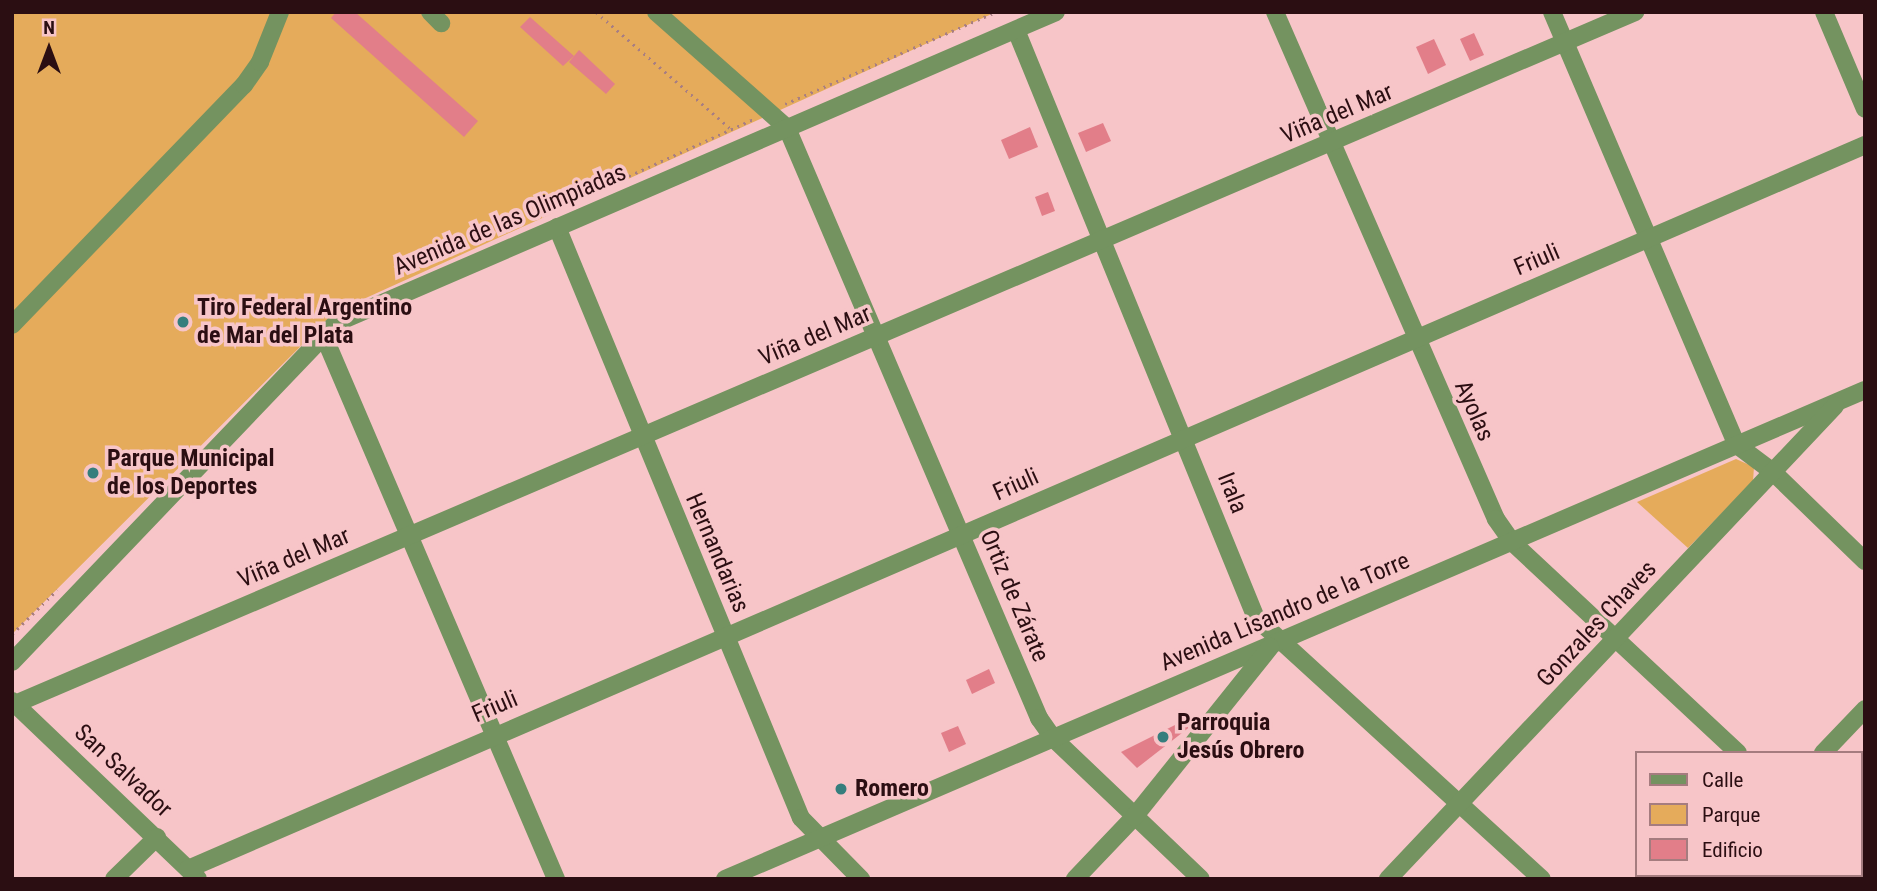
<!DOCTYPE html>
<html>
<head>
<meta charset="utf-8">
<style>
	body { margin:0 }
	#map { position:relative; width:1877px; height:891px; overflow:hidden; background:#f7c5c8; font-family:"Roboto Condensed",sans-serif }
	div>[style] { position:absolute }
	.green>* { inset:0; background:#e5ab5b }
	.building>* { inset:0; background:#e27e89 }
	.path>* { height:2.5px; margin-top:-1.25px; transform-origin:0; background:repeating-linear-gradient(90deg,#a87e82 0 2px,transparent 0 7px) }
	.minor>* { height:18px; margin:-9px; padding:0 9px; transform-origin:9px; border-radius:9px; background:#749360 }
	.dots>* { width:19px; height:19px; translate:-50% -50%; box-sizing:border-box; border:4px solid #f7c5c8; border-radius:50% }
	span { translate:-50% -50%; white-space:nowrap; text-align:center; line-height:1.15; -webkit-text-stroke:7px #f7c5c8; paint-order:stroke }
	.street-label { font-size:24px; color:#2b0e12 }
	.poi-label { font-size:24px; color:#2b0e12; font-weight:700 }
	.left { translate:0 -50%; text-align:left }
	.frame { position:absolute; inset:0; border:14px solid #2b0e12; pointer-events:none }
	.legend { position:absolute; left:1635px; top:751px; width:228px; height:126px; box-sizing:border-box; background:#f7c5c8; border:2px solid #a57c7f; margin:0; padding:9px 12px; list-style:none; font-size:21px; color:#2b0e12 }
	.legend li { display:flex; align-items:center; gap:14px; height:35px }
	.legend b { width:35px; border:2px solid #a57c7f }
	.north { position:absolute; left:14px; top:14px; width:70px; height:70px; -webkit-text-stroke:5px #f7c5c8; paint-order:stroke; rotate:0deg; font-size:19px; font-weight:700; line-height:28px; text-align:center; color:#2b0e12 }
	.north::after { content:''; display:block; margin:auto; width:24px; height:32px; background:#2b0e12; clip-path:polygon(50% 0,100% 100%,50% 72%,0 100%) }
</style>
</head>
<body>
<div id="map">
	<div class="green">
		<i style="clip-path:polygon(12px 12px,996px 12px,335px 312px,12px 634px)"></i>
		<i style="clip-path:polygon(1736px 459px,1754px 467px,1753px 481px,1688px 548px,1637px 502px)"></i>
	</div>
	<div class="building">
		<i style="clip-path:polygon(336px 12px,355px 12px,478px 121px,464px 137px,331px 18px)"></i>
		<i style="clip-path:polygon(530px 17px,574px 56px,563px 66px,520px 27px)"></i>
		<i style="clip-path:polygon(1474px 33px,1484px 55px,1470px 61px,1460px 39px)"></i>
		<i style="clip-path:polygon(1434px 39px,1446px 65px,1428px 74px,1416px 47px)"></i>
		<i style="clip-path:polygon(579px 50px,615px 84px,606px 94px,569px 62px)"></i>
		<i style="clip-path:polygon(1103px 123px,1111px 141px,1086px 152px,1078px 133px)"></i>
		<i style="clip-path:polygon(1030px 127px,1038px 147px,1009px 159px,1001px 140px)"></i>
		<i style="clip-path:polygon(1048px 192px,1055px 211px,1042px 216px,1035px 197px)"></i>
		<i style="clip-path:polygon(989px 669px,995px 683px,972px 694px,966px 680px)"></i>
		<i style="clip-path:polygon(1197px 714px,1196px 722px,1137px 768px,1121px 752px)"></i>
		<i style="clip-path:polygon(958px 726px,966px 744px,949px 752px,941px 733px)"></i>
	</div>
	<div class="path">
		<i style="left:596px;top:12px;width:179px;rotate:40.9deg"></i>
		<i style="left:785px;top:104px;width:230px;rotate:-23.6deg"></i>
		<i style="left:559px;top:208px;width:213px;rotate:-24.6deg"></i>
		<i style="left:12px;top:634px;width:63px;rotate:-44.4deg"></i>
	</div>
	<div class="minor">
		<i style="left:430px;top:12px;width:16px;rotate:45deg"></i>
		<i style="left:656px;top:12px;width:175px;rotate:41.5deg"></i>
		<i style="left:787px;top:128px;width:642px;rotate:66.87deg"></i>
		<i style="left:1039px;top:718px;width:24px;rotate:55deg"></i>
		<i style="left:1053px;top:738px;width:204px;rotate:43.6deg"></i>
		<i style="left:1275px;top:12px;width:553px;rotate:66.45deg"></i>
		<i style="left:1496px;top:519px;width:28px;rotate:55deg"></i>
		<i style="left:1512px;top:542px;width:309px;rotate:43deg"></i>
		<i style="left:1552px;top:12px;width:471px;rotate:66.9deg"></i>
		<i style="left:1737px;top:445px;width:45px;rotate:36.9deg"></i>
		<i style="left:1773px;top:472px;width:128px;rotate:44.1deg"></i>
		<i style="left:1824px;top:12px;width:105px;rotate:67.1deg"></i>
		<i style="left:1016px;top:30px;width:635px;rotate:67.8deg"></i>
		<i style="left:1256px;top:618px;width:387px;rotate:42.4deg"></i>
		<i style="left:557px;top:227px;width:639px;rotate:67.57deg"></i>
		<i style="left:801px;top:818px;width:86px;rotate:45.5deg"></i>
		<i style="left:12px;top:325px;width:334px;rotate:-46deg"></i>
		<i style="left:244px;top:85px;width:28px;rotate:-55deg"></i>
		<i style="left:260px;top:62px;width:54px;rotate:-68.2deg"></i>
		<i style="left:323px;top:334px;width:593px;rotate:66.85deg"></i>
		<i style="left:12px;top:662px;width:469px;rotate:-46.3deg"></i>
		<i style="left:336px;top:323px;width:784px;rotate:-23.36deg"></i>
		<i style="left:12px;top:701px;width:257px;rotate:43.7deg"></i>
		<i style="left:15px;top:704px;width:1762px;rotate:-23.13deg"></i>
		<i style="left:1823px;top:753px;width:61px;rotate:-46.3deg"></i>
		<i style="left:1861px;top:866px;width:5px;rotate:37deg"></i>
		<i style="left:188px;top:869px;width:1827px;rotate:-23.35deg"></i>
		<i style="left:114px;top:879px;width:60px;rotate:-44.3deg"></i>
		<i style="left:725px;top:879px;width:1240px;rotate:-23.22deg"></i>
		<i style="left:1075px;top:879px;width:86px;rotate:-46.4deg"></i>
		<i style="left:1134px;top:817px;width:218px;rotate:-51.3deg"></i>
		<i style="left:1388px;top:879px;width:651px;rotate:-46.62deg"></i>
		<i style="left:1702px;top:879px;width:6px;rotate:-45deg"></i>
	</div>
	<div class="dots">
		<i style="left:183px;top:322px;background:#357e7d"></i>
		<i style="left:93px;top:473px;background:#357e7d"></i>
		<i style="left:1163px;top:737px;background:#357e7d"></i>
		<i style="left:841px;top:789px;background:#357e7d"></i>
	</div>
	<div class="street-label">
		<span style="left:1337px;top:114px;rotate:-23deg">Viña del Mar</span>
		<span style="left:510px;top:220px;rotate:-23deg">Avenida de las Olimpiadas</span>
		<span style="left:1537px;top:260px;rotate:-23deg">Friuli</span>
		<span style="left:815px;top:336px;rotate:-23deg">Viña del Mar</span>
		<span style="left:1474px;top:411px;rotate:66deg">Ayolas</span>
		<span style="left:1016px;top:485px;rotate:-24deg">Friuli</span>
		<span style="left:1232px;top:493px;rotate:68deg">Irala</span>
		<span style="left:717px;top:553px;rotate:67deg">Hernandarias</span>
		<span style="left:294px;top:558px;rotate:-23deg">Viña del Mar</span>
		<span style="left:1014px;top:596px;rotate:67deg">Ortiz de Zárate</span>
		<span style="left:1285px;top:612px;rotate:-23deg">Avenida Lisandro de la Torre</span>
		<span style="left:1597px;top:624px;rotate:-47deg">Gonzales Chaves</span>
		<span style="left:495px;top:707px;rotate:-23deg">Friuli</span>
		<span style="left:123px;top:771px;rotate:43deg">San Salvador</span>
	</div>
	<div class="poi-label">
		<span class="left" style="left:197px;top:322px">Tiro Federal Argentino<br>de Mar del Plata</span>
		<span class="left" style="left:107px;top:473px">Parque Municipal<br>de los Deportes</span>
		<span class="left" style="left:1177px;top:737px">Parroquia<br>Jesús Obrero</span>
		<span class="left" style="left:855px;top:789px">Romero</span>
	</div>
	<div class="frame"></div>
	<ul class="legend">
	<li><b style="height:9px;background:#749360"></b>Calle</li>
	<li><b style="height:19px;background:#e5ab5b"></b>Parque</li>
	<li><b style="height:19px;background:#e27e89"></b>Edificio</li>
	</ul>
	<div class="north">N</div>
</div>
</body>
</html>
